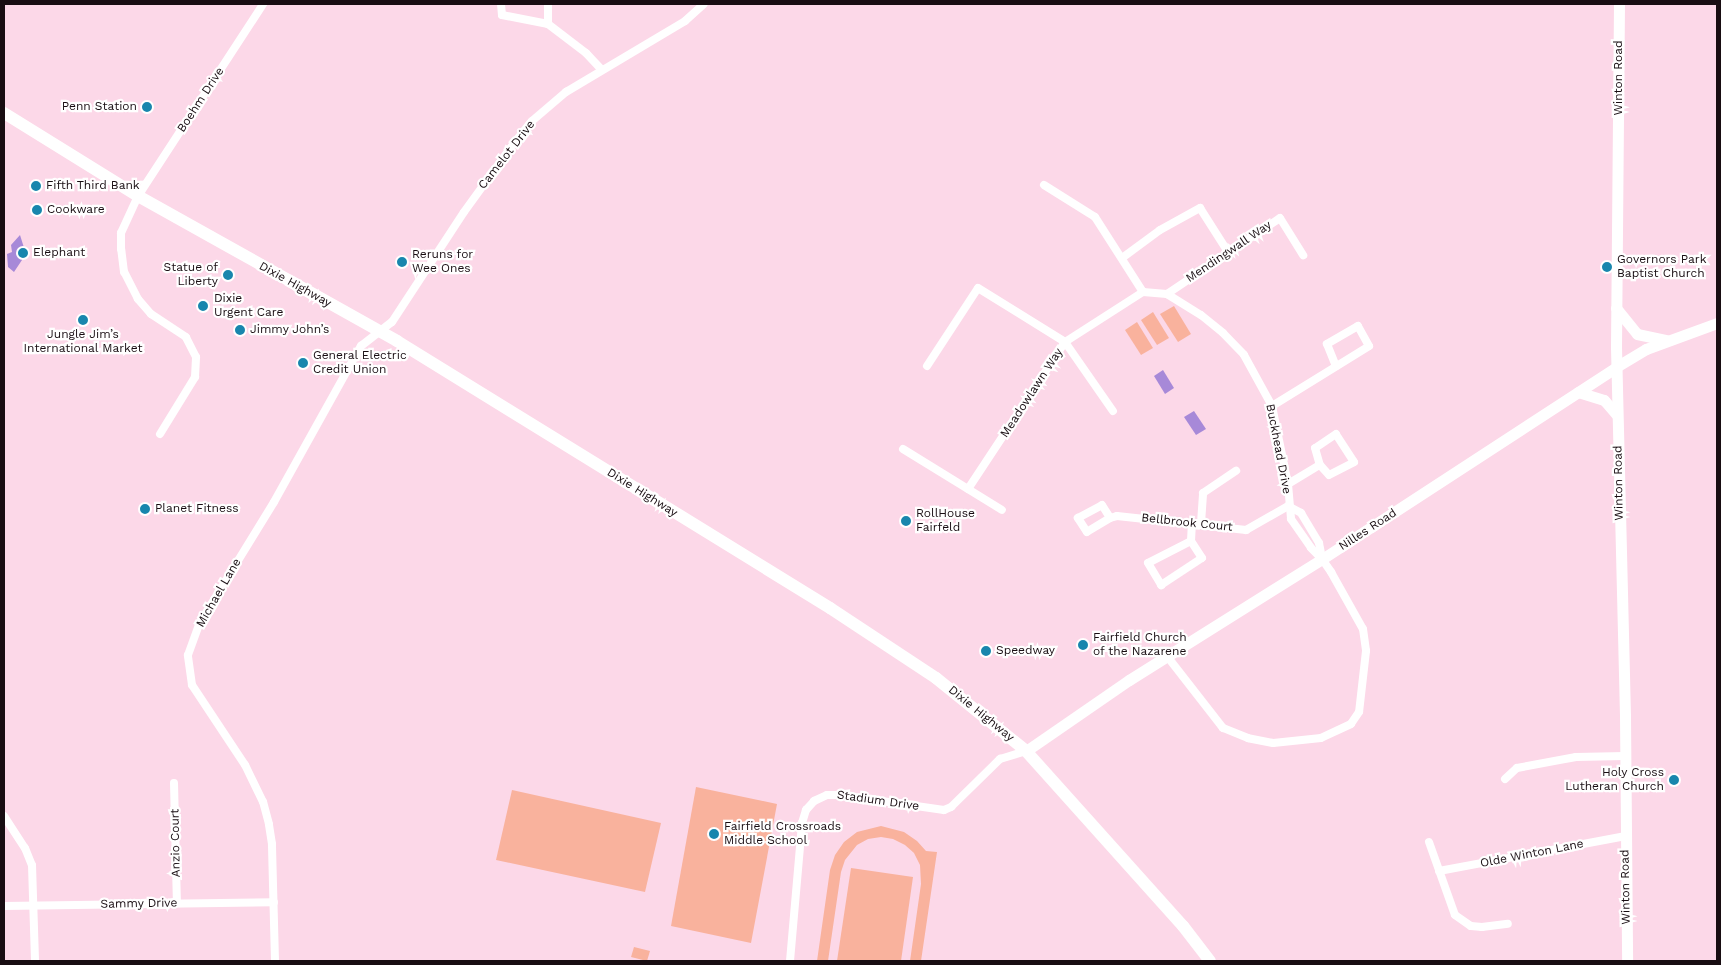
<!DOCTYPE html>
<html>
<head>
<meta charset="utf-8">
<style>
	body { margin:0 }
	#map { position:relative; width:1721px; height:965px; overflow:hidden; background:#fcd8e8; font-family:"Work Sans",sans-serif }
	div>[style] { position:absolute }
	.green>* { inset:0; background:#f9b29d }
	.water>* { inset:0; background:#a789d8 }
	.street>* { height:8px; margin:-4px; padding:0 4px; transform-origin:4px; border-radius:4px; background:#fff }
	.secondary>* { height:11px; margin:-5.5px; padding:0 5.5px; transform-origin:5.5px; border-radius:5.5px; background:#fff }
	.primary>* { height:12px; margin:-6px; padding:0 6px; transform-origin:6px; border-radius:6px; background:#fff }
	.dots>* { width:14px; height:14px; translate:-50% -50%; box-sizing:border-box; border:2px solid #fff; border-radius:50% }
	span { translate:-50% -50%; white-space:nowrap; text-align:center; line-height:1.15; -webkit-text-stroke:4.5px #fff; paint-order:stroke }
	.street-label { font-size:12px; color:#180d12 }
	.poi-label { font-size:12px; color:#180d12 }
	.right { translate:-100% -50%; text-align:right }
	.left { translate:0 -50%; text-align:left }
	.frame { position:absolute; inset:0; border:5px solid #180d12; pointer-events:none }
</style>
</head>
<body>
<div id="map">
	<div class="green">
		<i style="clip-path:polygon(1174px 306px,1191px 334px,1178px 342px,1160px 314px)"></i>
		<i style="clip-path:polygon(1153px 312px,1169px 338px,1157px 345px,1141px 320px)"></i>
		<i style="clip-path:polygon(1137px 322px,1153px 348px,1141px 355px,1125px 330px)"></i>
		<i style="clip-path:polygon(696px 787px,777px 804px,751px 943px,671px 926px)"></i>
		<i style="clip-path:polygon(512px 790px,661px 823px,645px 892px,496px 860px)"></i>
		<i style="clip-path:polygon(881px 826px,904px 832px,917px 841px,926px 851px,937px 852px,921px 961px,910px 961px,921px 884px,920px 865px,914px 853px,905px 845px,893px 839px,881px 837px,868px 839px,857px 845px,845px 860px,841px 872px,828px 961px,817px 961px,830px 870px,835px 855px,844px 842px,857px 832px)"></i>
		<i style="clip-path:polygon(851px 868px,913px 877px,901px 961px,837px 961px)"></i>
		<i style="clip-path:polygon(634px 947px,650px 951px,647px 961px,631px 957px)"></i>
	</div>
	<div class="water">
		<i style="clip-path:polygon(20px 235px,26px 254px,14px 272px,8px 267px,7px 254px,12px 252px,11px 245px)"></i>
		<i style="clip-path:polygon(1163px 370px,1174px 388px,1165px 394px,1154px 376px)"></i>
		<i style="clip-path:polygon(1194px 411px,1206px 429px,1196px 435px,1184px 417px)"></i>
	</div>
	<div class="street">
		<i style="left:501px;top:4px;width:11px;rotate:85deg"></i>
		<i style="left:502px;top:15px;width:47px;rotate:11.1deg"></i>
		<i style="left:548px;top:24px;width:20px;rotate:-90deg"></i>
		<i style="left:548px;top:24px;width:48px;rotate:37.3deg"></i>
		<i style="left:586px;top:53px;width:22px;rotate:47deg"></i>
		<i style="left:1044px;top:185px;width:60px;rotate:32.1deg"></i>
		<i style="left:1095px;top:217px;width:89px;rotate:57.4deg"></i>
		<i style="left:1122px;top:258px;width:47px;rotate:-36.4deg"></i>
		<i style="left:1160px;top:230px;width:46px;rotate:-28.8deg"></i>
		<i style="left:1200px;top:208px;width:52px;rotate:57.5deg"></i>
		<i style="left:1167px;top:294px;width:136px;rotate:-33.9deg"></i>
		<i style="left:1280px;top:218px;width:44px;rotate:58.1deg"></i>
		<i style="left:927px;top:366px;width:93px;rotate:-56.8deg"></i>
		<i style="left:978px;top:288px;width:102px;rotate:31.8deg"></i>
		<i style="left:1065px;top:342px;width:93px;rotate:-32.7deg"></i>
		<i style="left:1143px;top:292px;width:24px;rotate:5deg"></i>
		<i style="left:1167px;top:294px;width:40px;rotate:32deg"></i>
		<i style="left:1201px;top:315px;width:28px;rotate:39deg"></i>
		<i style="left:1223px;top:333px;width:30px;rotate:46deg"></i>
		<i style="left:1244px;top:355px;width:58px;rotate:61.2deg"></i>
		<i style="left:1272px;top:406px;width:80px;rotate:78.4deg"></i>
		<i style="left:1288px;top:484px;width:35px;rotate:85deg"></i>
		<i style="left:1291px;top:519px;width:35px;rotate:55deg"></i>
		<i style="left:1311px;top:548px;width:16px;rotate:45deg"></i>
		<i style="left:1322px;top:559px;width:16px;rotate:55deg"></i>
		<i style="left:1331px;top:572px;width:65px;rotate:60.7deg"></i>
		<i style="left:1363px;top:629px;width:22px;rotate:82deg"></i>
		<i style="left:1366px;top:651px;width:61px;rotate:96.5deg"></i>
		<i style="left:1359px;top:712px;width:14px;rotate:124deg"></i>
		<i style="left:1351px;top:724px;width:33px;rotate:155deg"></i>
		<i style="left:1321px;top:738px;width:48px;rotate:174.1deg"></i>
		<i style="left:1273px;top:743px;width:25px;rotate:-169deg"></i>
		<i style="left:1248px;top:738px;width:27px;rotate:-158deg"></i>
		<i style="left:1223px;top:728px;width:91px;rotate:-127.9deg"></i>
		<i style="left:1272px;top:406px;width:114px;rotate:-31.7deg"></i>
		<i style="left:1369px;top:346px;width:23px;rotate:-119deg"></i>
		<i style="left:1358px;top:326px;width:36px;rotate:150deg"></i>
		<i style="left:1327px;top:344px;width:24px;rotate:68deg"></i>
		<i style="left:160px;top:434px;width:67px;rotate:-58.4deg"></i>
		<i style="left:195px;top:377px;width:20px;rotate:-87deg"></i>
		<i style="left:196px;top:357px;width:22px;rotate:-117deg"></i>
		<i style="left:186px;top:337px;width:42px;rotate:-146.7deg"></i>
		<i style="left:151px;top:314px;width:20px;rotate:-131deg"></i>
		<i style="left:138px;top:299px;width:30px;rotate:-117deg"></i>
		<i style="left:124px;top:272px;width:23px;rotate:-97deg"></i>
		<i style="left:121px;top:249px;width:16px;rotate:-90deg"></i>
		<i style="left:121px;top:233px;width:41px;rotate:-65.3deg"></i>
		<i style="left:138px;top:196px;width:229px;rotate:-56.9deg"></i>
		<i style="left:903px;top:449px;width:116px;rotate:31.6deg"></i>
		<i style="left:1288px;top:484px;width:37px;rotate:-31deg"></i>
		<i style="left:1320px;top:465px;width:13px;rotate:48deg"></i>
		<i style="left:1329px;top:475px;width:28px;rotate:-27deg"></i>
		<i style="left:1354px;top:462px;width:33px;rotate:-123deg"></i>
		<i style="left:1336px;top:434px;width:25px;rotate:146deg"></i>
		<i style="left:1315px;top:448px;width:18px;rotate:74deg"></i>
		<i style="left:968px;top:489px;width:176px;rotate:-56.6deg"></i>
		<i style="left:1065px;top:342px;width:84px;rotate:55.2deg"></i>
		<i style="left:1288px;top:506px;width:15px;rotate:28deg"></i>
		<i style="left:1301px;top:513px;width:35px;rotate:59deg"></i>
		<i style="left:1319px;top:543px;width:16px;rotate:79deg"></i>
		<i style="left:1110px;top:518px;width:27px;rotate:149deg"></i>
		<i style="left:1087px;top:532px;width:17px;rotate:-123deg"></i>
		<i style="left:1078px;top:518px;width:27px;rotate:-28deg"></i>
		<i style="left:1102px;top:505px;width:15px;rotate:58deg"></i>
		<i style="left:1110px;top:518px;width:7px;rotate:-16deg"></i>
		<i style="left:1117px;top:516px;width:130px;rotate:6.2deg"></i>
		<i style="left:1246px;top:530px;width:48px;rotate:-29.7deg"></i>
		<i style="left:1201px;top:523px;width:30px;rotate:-86deg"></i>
		<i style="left:1203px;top:493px;width:40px;rotate:-34deg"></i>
		<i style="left:1191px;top:541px;width:48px;rotate:152.9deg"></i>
		<i style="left:1148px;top:563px;width:26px;rotate:59deg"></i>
		<i style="left:1161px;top:585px;width:49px;rotate:-33.4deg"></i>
		<i style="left:1202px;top:558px;width:20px;rotate:-123deg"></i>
		<i style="left:1191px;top:541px;width:19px;rotate:-87deg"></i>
		<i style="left:1505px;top:779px;width:16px;rotate:-43deg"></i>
		<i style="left:1517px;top:768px;width:60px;rotate:-10.6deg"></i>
		<i style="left:1576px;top:757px;width:49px;rotate:-1.2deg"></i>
		<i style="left:174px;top:783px;width:120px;rotate:88.6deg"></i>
		<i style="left:4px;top:816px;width:38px;rotate:57deg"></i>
		<i style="left:25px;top:848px;width:18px;rotate:68deg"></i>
		<i style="left:32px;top:865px;width:96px;rotate:88.2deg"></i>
		<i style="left:1429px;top:842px;width:77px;rotate:70.4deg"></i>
		<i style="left:1455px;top:915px;width:19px;rotate:35deg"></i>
		<i style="left:1471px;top:926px;width:11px;rotate:5deg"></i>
		<i style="left:1482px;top:927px;width:26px;rotate:-7deg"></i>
		<i style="left:1439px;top:871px;width:190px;rotate:-10.6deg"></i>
		<i style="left:4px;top:906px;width:270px;rotate:-0.8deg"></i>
		<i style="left:275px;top:961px;width:117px;rotate:-91.5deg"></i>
		<i style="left:272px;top:844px;width:20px;rotate:-99deg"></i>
		<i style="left:269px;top:824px;width:23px;rotate:-105deg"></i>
		<i style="left:263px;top:802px;width:41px;rotate:-115.9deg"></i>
		<i style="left:245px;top:765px;width:96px;rotate:-123.5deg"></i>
		<i style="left:192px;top:685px;width:30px;rotate:-98deg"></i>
		<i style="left:188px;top:655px;width:33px;rotate:-70deg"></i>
		<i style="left:199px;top:624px;width:143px;rotate:-58.4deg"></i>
		<i style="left:274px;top:502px;width:179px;rotate:-60.9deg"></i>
		<i style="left:361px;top:346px;width:39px;rotate:-38deg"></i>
		<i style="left:392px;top:322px;width:131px;rotate:-56.8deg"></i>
		<i style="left:464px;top:212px;width:85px;rotate:-54.1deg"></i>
		<i style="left:514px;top:143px;width:28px;rotate:-51deg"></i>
		<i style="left:532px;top:121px;width:45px;rotate:-40.5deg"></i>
		<i style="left:566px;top:92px;width:139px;rotate:-30.8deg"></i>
		<i style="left:685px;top:21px;width:25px;rotate:-42deg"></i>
		<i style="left:790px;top:961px;width:139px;rotate:-85deg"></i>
		<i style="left:802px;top:823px;width:14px;rotate:-73deg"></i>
		<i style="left:806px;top:810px;width:12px;rotate:-48deg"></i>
		<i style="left:814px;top:801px;width:14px;rotate:-25deg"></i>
		<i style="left:827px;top:795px;width:13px"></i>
		<i style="left:840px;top:795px;width:105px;rotate:8.2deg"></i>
		<i style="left:944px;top:810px;width:8px;rotate:-23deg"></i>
		<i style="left:951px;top:807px;width:69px;rotate:-44.4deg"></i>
		<i style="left:1000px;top:759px;width:27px;rotate:-17deg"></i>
	</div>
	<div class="secondary">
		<i style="left:1619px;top:4px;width:343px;rotate:90.5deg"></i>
		<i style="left:1616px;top:347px;width:369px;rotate:88.6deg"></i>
		<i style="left:1625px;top:716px;width:245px;rotate:89.5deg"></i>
		<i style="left:1616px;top:308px;width:33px;rotate:51deg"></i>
		<i style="left:1637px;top:334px;width:30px;rotate:12deg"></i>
		<i style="left:1578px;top:392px;width:27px;rotate:17deg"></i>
		<i style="left:1604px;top:400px;width:20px;rotate:49deg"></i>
		<i style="left:1026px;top:751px;width:125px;rotate:-34.6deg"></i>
		<i style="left:1129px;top:680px;width:228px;rotate:-32.1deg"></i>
		<i style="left:1322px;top:559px;width:351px;rotate:-33.1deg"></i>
		<i style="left:1616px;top:367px;width:35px;rotate:-31deg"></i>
		<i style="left:1646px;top:349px;width:76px;rotate:-20.1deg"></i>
	</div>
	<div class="primary">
		<i style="left:4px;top:113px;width:158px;rotate:31.8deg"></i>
		<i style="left:138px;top:196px;width:297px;rotate:29.2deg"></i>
		<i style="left:397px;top:341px;width:509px;rotate:31.66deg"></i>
		<i style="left:830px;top:608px;width:127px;rotate:33.4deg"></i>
		<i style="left:936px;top:678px;width:116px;rotate:39deg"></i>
		<i style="left:1026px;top:751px;width:235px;rotate:48.1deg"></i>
		<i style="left:1183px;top:926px;width:44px;rotate:52.4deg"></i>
	</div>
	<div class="dots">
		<i style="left:147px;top:107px;background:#1886ad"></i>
		<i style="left:36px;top:186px;background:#1886ad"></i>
		<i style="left:37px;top:210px;background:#1886ad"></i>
		<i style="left:23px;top:253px;background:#1886ad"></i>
		<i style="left:402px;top:262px;background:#1886ad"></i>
		<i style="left:1607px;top:267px;background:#1886ad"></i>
		<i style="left:228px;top:275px;background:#1886ad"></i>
		<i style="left:203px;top:306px;background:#1886ad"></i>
		<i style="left:83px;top:320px;background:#1886ad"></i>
		<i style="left:240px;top:330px;background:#1886ad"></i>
		<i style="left:303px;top:363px;background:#1886ad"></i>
		<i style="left:145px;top:509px;background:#1886ad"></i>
		<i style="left:906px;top:521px;background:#1886ad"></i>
		<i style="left:1083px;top:645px;background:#1886ad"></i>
		<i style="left:986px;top:651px;background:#1886ad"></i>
		<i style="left:1674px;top:780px;background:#1886ad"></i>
		<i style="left:714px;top:834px;background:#1886ad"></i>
	</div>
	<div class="street-label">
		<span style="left:1619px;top:78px;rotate:-90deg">Winton Road</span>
		<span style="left:201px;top:100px;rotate:-57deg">Boehm Drive</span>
		<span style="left:507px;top:155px;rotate:-52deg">Camelot Drive</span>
		<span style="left:1229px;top:252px;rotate:-34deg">Mendingwall Way</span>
		<span style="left:295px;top:285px;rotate:29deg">Dixie Highway</span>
		<span style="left:1032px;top:393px;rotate:-57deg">Meadowlawn Way</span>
		<span style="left:1278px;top:449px;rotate:79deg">Buckhead Drive</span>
		<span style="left:1619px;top:483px;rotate:-91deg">Winton Road</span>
		<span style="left:642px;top:493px;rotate:32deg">Dixie Highway</span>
		<span style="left:1187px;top:523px;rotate:6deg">Bellbrook Court</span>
		<span style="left:1368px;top:530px;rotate:-33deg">Nilles Road</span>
		<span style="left:219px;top:593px;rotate:-60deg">Michael Lane</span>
		<span style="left:981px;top:714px;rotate:39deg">Dixie Highway</span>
		<span style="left:878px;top:801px;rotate:8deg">Stadium Drive</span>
		<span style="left:176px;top:843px;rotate:-91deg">Anzio Court</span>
		<span style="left:1532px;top:854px;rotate:-11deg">Olde Winton Lane</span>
		<span style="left:1626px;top:887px;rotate:-91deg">Winton Road</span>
		<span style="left:139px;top:904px;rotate:-1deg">Sammy Drive</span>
	</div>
	<div class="poi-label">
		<span class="right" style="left:137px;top:107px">Penn Station</span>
		<span class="left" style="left:46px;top:186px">Fifth Third Bank</span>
		<span class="left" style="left:47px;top:210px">Cookware</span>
		<span class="left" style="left:33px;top:253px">Elephant</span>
		<span class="left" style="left:412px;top:262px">Reruns for<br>Wee Ones</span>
		<span class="left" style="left:1617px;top:267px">Governors Park<br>Baptist Church</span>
		<span class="right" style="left:218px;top:275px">Statue of<br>Liberty</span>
		<span class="left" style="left:214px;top:306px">Dixie<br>Urgent Care</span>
		<span class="left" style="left:250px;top:330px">Jimmy John’s</span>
		<span style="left:83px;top:342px">Jungle Jim’s<br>International Market</span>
		<span class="left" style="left:313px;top:363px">General Electric<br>Credit Union</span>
		<span class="left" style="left:155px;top:509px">Planet Fitness</span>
		<span class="left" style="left:916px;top:521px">RollHouse<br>Fairfeld</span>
		<span class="left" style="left:1093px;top:645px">Fairfield Church<br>of the Nazarene</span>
		<span class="left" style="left:996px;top:651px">Speedway</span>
		<span class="right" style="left:1664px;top:780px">Holy Cross<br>Lutheran Church</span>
		<span class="left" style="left:724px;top:834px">Fairfield Crossroads<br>Middle School</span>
	</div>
	<div class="frame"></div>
</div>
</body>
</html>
